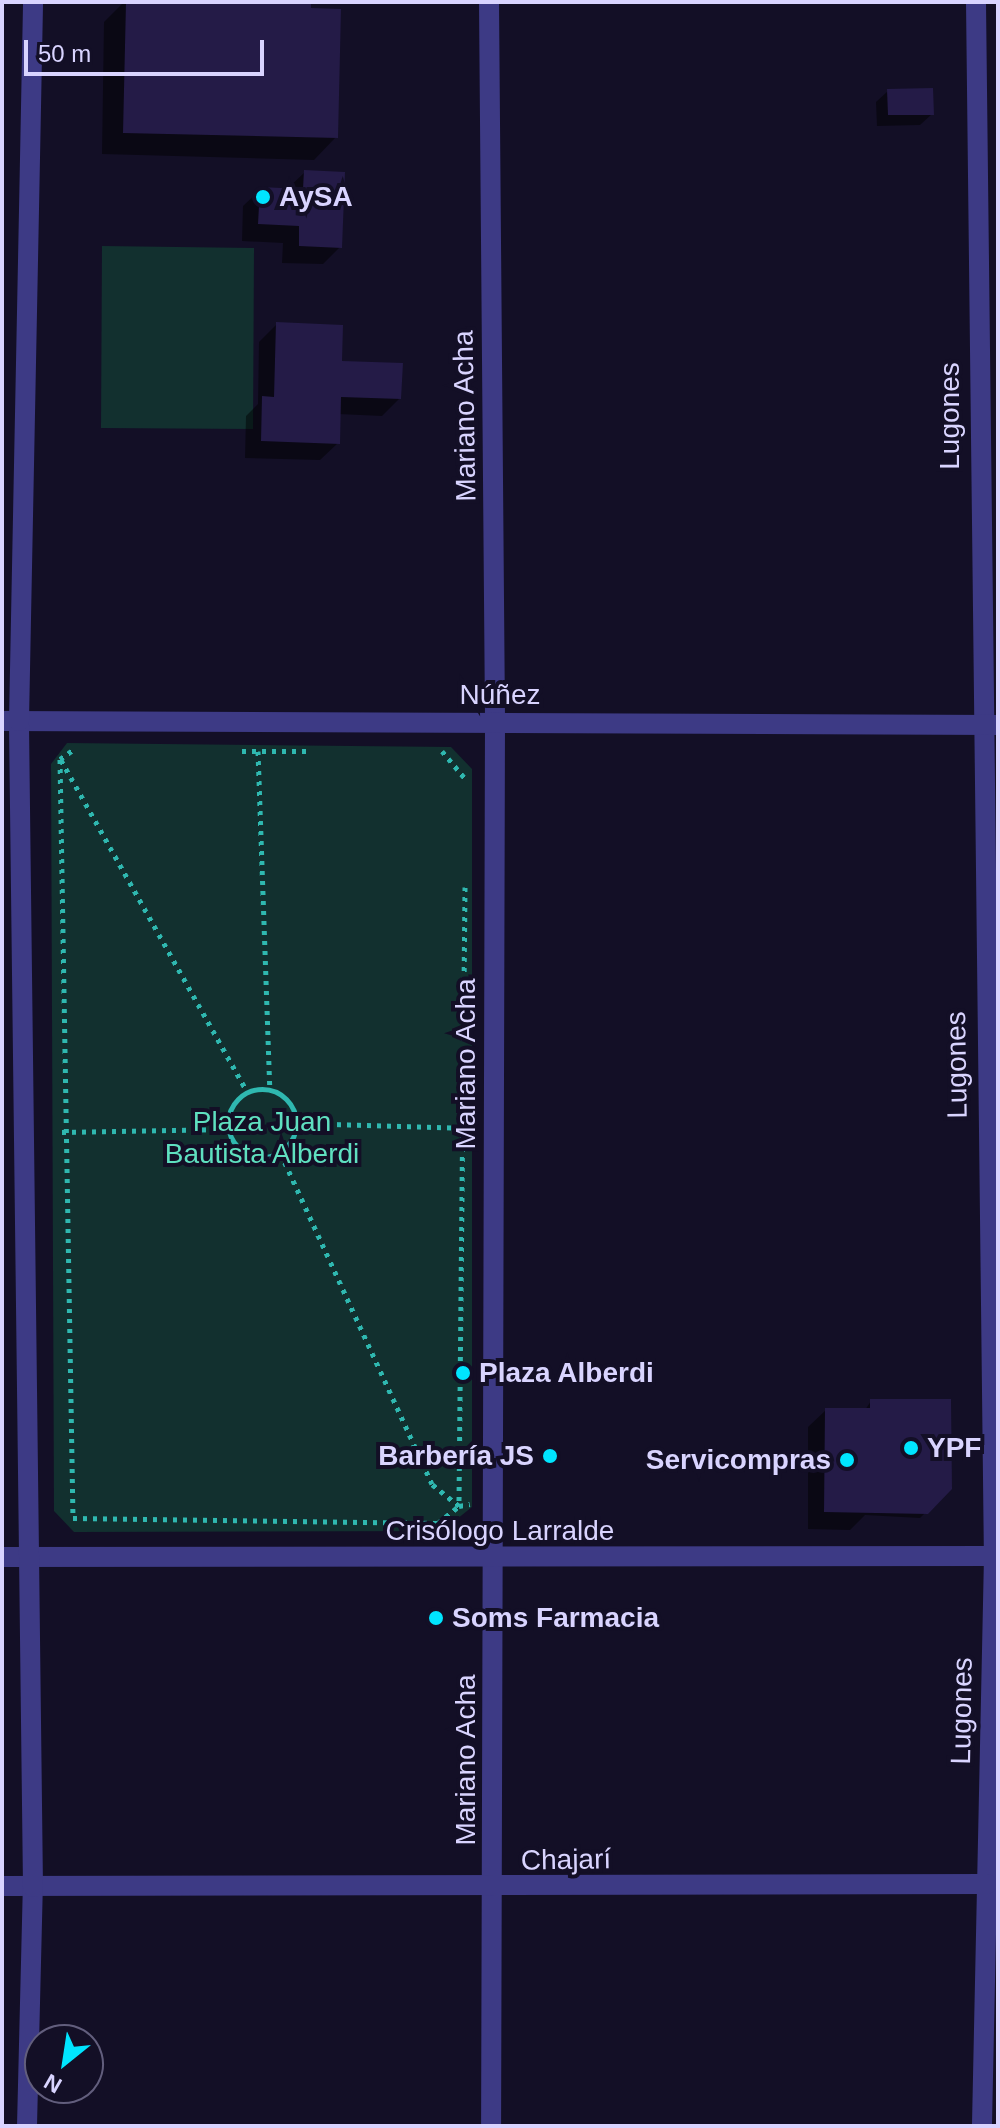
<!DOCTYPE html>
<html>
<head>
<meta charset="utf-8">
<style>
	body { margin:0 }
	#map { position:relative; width:1000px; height:2128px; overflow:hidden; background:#130f26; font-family:Arial,sans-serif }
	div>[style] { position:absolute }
	.green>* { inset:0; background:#12302f }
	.shadow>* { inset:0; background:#0007 }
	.building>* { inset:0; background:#241b47 }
	.path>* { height:5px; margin-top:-2.5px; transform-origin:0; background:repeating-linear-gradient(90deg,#2fb8b0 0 4px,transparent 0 10px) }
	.path>.ring { margin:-2.5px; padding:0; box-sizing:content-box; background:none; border:5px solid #2fb8b0; border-radius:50% }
	.minor>* { height:20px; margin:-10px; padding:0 10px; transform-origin:10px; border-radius:10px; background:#3d3a85 }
	.dots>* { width:22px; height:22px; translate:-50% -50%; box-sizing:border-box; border:4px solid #130f26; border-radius:50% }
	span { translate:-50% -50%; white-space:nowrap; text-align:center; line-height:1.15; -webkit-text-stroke:8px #130f26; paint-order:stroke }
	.poi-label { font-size:28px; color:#d9d4ff; font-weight:700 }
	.left { translate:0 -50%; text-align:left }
	.right { translate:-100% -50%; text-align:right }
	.street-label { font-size:28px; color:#d9d4ff }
	.park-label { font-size:28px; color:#5fe0c0 }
	.frame { position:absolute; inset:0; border:4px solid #d9d4ff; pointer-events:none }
	.north { position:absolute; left:24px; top:2024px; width:80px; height:80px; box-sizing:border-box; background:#130f26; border:2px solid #625e7d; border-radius:50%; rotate:210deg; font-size:22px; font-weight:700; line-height:32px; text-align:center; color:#d9d4ff }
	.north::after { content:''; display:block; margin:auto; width:28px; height:36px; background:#00e5ff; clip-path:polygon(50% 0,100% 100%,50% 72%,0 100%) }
	.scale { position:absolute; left:24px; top:40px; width:240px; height:36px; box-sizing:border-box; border:4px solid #d9d4ff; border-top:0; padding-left:10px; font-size:24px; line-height:28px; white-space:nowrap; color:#d9d4ff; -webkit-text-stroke:6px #130f26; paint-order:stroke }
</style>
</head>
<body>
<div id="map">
	<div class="green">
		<i style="clip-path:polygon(102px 246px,254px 248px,253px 429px,101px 428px)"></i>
		<i style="clip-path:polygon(67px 743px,451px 747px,472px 769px,472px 1507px,442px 1531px,74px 1532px,54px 1511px,51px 764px)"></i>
	</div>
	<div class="shadow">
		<i style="clip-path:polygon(124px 2px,309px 2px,336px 137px,314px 160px,102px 154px,104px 22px)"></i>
		<i style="clip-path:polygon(888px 91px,932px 114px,920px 125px,877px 126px,876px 102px)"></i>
		<i style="clip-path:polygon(305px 172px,340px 247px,323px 264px,282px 263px,283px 243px,242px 241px,243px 206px,261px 189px,286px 190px)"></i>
		<i style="clip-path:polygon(277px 324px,340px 363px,399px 399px,382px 416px,338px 414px,338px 443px,320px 460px,245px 458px,246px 416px,258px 404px,259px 342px)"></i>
		<i style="clip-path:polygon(871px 1401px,950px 1488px,920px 1518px,865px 1515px,850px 1530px,808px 1529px,808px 1427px,826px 1410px,865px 1410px)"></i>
	</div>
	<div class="building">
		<i style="clip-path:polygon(126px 2px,311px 2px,311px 8px,341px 9px,338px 138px,123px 133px)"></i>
		<i style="clip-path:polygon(933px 88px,934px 115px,888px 115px,887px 89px)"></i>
		<i style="clip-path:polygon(304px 170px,345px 172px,342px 248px,299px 246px,299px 226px,258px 224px,260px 187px,303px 189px)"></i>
		<i style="clip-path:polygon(276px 322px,343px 325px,342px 361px,403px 363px,401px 399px,341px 397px,340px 444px,261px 441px,262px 396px,274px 397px)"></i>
		<i style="clip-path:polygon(870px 1399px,951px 1399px,952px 1489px,928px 1514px,824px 1512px,825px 1408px,870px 1408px)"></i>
	</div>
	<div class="path">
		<i style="left:242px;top:751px;width:70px"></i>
		<i style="left:258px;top:751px;width:338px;rotate:88deg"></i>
		<i style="left:442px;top:751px;width:39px;rotate:50deg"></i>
		<i style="left:60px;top:759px;width:759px;rotate:89.02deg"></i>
		<i style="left:73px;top:1518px;width:365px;rotate:0.8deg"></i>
		<i style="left:438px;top:1523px;width:27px;rotate:-39deg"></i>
		<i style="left:459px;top:1506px;width:35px;rotate:-141deg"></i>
		<i style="left:432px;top:1484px;width:365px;rotate:-114.6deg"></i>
		<i style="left:60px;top:759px;width:19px;rotate:-35deg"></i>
		<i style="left:61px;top:760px;width:381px;rotate:60.7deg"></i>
		<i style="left:465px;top:887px;width:619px;rotate:90.56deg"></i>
		<i style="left:459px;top:1506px;width:11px;rotate:-10deg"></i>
		<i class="ring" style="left:228px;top:1089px;width:63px;height:63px"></i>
		<i style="left:297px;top:1123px;width:164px;rotate:1.7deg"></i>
		<i style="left:62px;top:1132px;width:167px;rotate:-1deg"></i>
	</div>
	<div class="minor">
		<i style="left:489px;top:2px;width:720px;rotate:89.52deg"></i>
		<i style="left:495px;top:722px;width:1404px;rotate:90.16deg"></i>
		<i style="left:976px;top:2px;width:1554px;rotate:89.34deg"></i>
		<i style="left:994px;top:1556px;width:570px;rotate:91.21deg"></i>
		<i style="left:2px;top:721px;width:996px;rotate:0.23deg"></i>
		<i style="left:2px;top:1557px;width:996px;rotate:-0.06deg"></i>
		<i style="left:2px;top:1886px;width:985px;rotate:-0.12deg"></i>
		<i style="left:27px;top:2126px;width:239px;rotate:-88.6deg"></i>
		<i style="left:33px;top:1887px;width:1166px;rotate:-90.69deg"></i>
		<i style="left:19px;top:721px;width:719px;rotate:-88.88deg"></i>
	</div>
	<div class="dots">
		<i style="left:263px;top:197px;background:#00e5ff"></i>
		<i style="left:463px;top:1373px;background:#00e5ff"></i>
		<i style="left:911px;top:1448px;background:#00e5ff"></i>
		<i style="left:550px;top:1456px;background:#00e5ff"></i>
		<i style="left:847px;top:1460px;background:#00e5ff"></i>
		<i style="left:436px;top:1618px;background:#00e5ff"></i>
	</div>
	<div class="poi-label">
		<span class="left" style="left:279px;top:197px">AySA</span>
		<span class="left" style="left:479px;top:1373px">Plaza Alberdi</span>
		<span class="left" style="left:927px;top:1448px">YPF</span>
		<span class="right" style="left:534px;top:1456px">Barbería JS</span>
		<span class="right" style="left:831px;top:1460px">Servicompras</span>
		<span class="left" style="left:452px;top:1618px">Soms Farmacia</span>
	</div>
	<div class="street-label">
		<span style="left:465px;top:416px;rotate:-91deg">Mariano Acha</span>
		<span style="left:950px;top:416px;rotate:-90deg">Lugones</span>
		<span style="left:500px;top:695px">Núñez</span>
		<span style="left:466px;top:1064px;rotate:-90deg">Mariano Acha</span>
		<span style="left:957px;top:1065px;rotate:-91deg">Lugones</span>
		<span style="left:500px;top:1531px">Crisólogo Larralde</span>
		<span style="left:962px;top:1711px;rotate:-89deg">Lugones</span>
		<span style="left:466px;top:1760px;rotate:-90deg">Mariano Acha</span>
		<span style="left:566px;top:1860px;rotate:-1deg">Chajarí</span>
	</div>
	<div class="park-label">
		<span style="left:262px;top:1138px">Plaza Juan<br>Bautista Alberdi</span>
	</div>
	<div class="frame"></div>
	<div class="north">N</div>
	<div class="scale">50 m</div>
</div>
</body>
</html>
